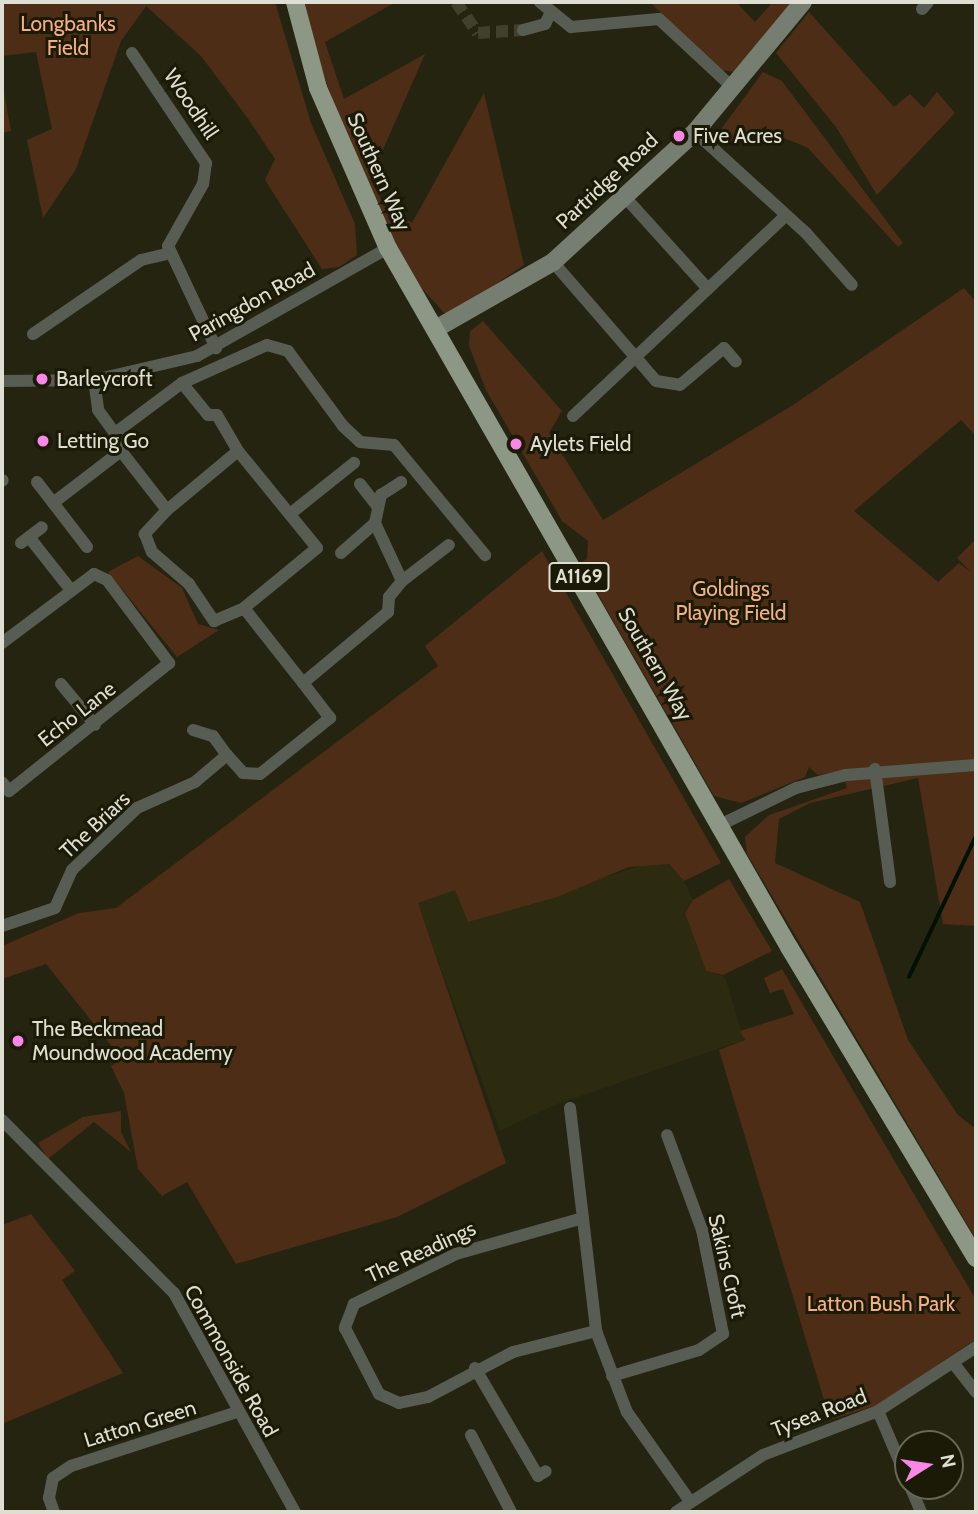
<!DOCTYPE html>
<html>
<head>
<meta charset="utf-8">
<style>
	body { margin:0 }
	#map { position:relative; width:978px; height:1514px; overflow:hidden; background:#252410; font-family:Cabin,sans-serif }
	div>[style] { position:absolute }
	.built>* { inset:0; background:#2c2a0f }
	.green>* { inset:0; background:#4e2d17 }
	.stream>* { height:3.5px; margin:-1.75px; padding:0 1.75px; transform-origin:1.75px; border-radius:1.75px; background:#001106 }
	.street-tunnel>* { height:12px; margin-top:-6px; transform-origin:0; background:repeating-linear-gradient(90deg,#41402d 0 12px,transparent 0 18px) }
	.street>* { height:12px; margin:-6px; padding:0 6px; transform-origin:6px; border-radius:6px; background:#585d54 }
	.secondary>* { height:18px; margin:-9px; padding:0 9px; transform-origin:9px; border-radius:9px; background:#757e70 }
	.primary>* { height:18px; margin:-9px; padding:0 9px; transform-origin:9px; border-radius:9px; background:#8c9785 }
	.dots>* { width:19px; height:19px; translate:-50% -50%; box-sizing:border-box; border:4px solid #1b1a07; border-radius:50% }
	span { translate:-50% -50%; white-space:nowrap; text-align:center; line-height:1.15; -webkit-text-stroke:6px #1b1a07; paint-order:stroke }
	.shield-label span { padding:2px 5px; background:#1b1a07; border:2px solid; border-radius:5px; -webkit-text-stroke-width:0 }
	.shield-label { font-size:19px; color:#deded2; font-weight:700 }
	.park-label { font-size:21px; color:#f6af82 }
	.street-label { font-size:21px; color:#deded2 }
	.poi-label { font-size:21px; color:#deded2 }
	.left { translate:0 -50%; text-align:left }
	.frame { position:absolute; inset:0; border:4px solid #deded2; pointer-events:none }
	.north { position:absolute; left:894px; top:1430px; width:70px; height:70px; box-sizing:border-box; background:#1b1a07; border:2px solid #696858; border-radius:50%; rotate:78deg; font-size:19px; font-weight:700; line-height:28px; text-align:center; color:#deded2 }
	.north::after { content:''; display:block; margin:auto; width:24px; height:32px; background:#f987e8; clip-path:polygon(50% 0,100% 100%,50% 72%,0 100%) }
</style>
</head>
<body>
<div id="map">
	<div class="built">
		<i style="clip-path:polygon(654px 861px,669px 864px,684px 881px,693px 900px,685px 913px,706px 971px,725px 977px,744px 1040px,554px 1105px,500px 1131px,417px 903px,455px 889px,468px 922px)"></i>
	</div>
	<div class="green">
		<i style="clip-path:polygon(2px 2px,275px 2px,311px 123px,355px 224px,357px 255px,339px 267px,322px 269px,265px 180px,275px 159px,249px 120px,201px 56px,146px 6px,121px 41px,76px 169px,43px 218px,27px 140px,52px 129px,36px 52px,2px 56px)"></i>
		<i style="clip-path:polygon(300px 2px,396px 2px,325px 42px,344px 99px,425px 54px,370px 179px,385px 206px,412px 223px,484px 93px,524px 265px,448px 317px,397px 261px,341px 127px)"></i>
		<i style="clip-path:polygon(650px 2px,736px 2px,755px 22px,773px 2px,793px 2px,733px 72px,717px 69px)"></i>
		<i style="clip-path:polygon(809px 12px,894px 107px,910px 94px,924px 108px,937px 92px,955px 113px,877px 195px,836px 127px,776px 53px)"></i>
		<i style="clip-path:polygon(763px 72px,782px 81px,903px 243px,898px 247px,808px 148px,770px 132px,727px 144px,719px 132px)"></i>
		<i style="clip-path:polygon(2px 82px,11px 131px,2px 133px)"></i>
		<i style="clip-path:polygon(964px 288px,976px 302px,976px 436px,961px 420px,854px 511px,938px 582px,959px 563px,972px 573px,957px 558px,976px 539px,976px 926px,943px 924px,918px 778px,810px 803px,779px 819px,775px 863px,860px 902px,908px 1040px,958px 1115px,976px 1129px,976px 1239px,747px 854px,745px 837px,769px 815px,847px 788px,842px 771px,818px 775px,809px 767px,805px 777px,741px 803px,714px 796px,580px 563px,587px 559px,588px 541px,562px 521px,486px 390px,469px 346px,470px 331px,483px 321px,562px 411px,549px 433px,603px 520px,793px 405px)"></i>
		<i style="clip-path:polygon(542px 551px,721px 863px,684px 881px,669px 864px,629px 867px,557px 897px,468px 922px,455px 890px,418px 903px,506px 1163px,397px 1217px,236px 1264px,187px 1182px,162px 1196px,138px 1169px,124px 1093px,111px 1066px,122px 1059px,46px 964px,2px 979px,2px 946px,79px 913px,116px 908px,438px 666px,425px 646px)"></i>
		<i style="clip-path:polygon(138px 556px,182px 588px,198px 624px,219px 630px,177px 657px,108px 572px)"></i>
		<i style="clip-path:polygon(729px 879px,772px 951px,723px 975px,706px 971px,685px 913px,693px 900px)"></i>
		<i style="clip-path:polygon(782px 969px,976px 1300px,976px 1339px,878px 1405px,830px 1420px,719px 1050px,745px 1040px,740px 1031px,794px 1014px,783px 989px,770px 993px,764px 978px)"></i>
		<i style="clip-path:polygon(121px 1111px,121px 1132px,131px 1152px,94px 1122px,48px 1159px,38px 1143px,83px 1117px)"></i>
		<i style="clip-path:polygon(31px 1214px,75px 1271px,62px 1280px,123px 1373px,2px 1424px,2px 1225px)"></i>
	</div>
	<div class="stream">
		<i style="left:909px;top:977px;width:156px;rotate:-64.6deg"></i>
	</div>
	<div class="street-tunnel">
		<i style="left:456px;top:2px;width:38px;rotate:55deg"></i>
		<i style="left:478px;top:33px;width:45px;rotate:-3.8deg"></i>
	</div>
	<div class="street">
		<i style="left:540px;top:2px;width:40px;rotate:39deg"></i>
		<i style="left:571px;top:27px;width:88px;rotate:-5.2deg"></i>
		<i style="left:659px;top:19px;width:97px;rotate:42.9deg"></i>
		<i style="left:922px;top:9px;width:9px;rotate:-49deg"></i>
		<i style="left:523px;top:30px;width:23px;rotate:-15deg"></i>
		<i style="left:545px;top:24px;width:11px;rotate:-63deg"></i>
		<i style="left:132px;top:53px;width:133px;rotate:56.1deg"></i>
		<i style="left:206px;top:163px;width:21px;rotate:98deg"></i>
		<i style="left:203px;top:184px;width:71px;rotate:119.4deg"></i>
		<i style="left:168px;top:246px;width:113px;rotate:64.8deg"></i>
		<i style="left:695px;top:132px;width:150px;rotate:42.3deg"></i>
		<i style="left:806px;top:233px;width:69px;rotate:48.5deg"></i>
		<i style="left:624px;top:196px;width:125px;rotate:47.9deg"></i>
		<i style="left:553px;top:262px;width:157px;rotate:49.1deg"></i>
		<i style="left:656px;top:381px;width:24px;rotate:9deg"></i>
		<i style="left:680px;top:385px;width:57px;rotate:-40.1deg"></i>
		<i style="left:724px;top:348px;width:18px;rotate:49deg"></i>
		<i style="left:33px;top:334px;width:131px;rotate:-34.4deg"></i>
		<i style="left:141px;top:260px;width:28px;rotate:-13deg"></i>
		<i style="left:94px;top:380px;width:30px;rotate:82deg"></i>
		<i style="left:98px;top:410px;width:29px;rotate:54deg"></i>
		<i style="left:115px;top:433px;width:84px;rotate:-36.7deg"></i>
		<i style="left:182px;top:383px;width:93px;rotate:-24.1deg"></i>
		<i style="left:267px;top:345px;width:22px;rotate:16deg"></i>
		<i style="left:288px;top:351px;width:93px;rotate:53.7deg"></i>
		<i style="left:343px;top:426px;width:23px;rotate:43deg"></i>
		<i style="left:360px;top:442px;width:34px;rotate:5deg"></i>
		<i style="left:394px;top:445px;width:143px;rotate:50.4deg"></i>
		<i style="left:2px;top:381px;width:92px;rotate:-0.6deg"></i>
		<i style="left:94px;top:380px;width:106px;rotate:-13.1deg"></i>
		<i style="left:197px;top:356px;width:219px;rotate:-29.5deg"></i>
		<i style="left:182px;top:383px;width:41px;rotate:50.9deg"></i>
		<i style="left:208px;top:415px;width:9px"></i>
		<i style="left:217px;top:415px;width:42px;rotate:59.7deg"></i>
		<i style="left:573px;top:416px;width:289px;rotate:-43.3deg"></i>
		<i style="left:115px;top:433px;width:19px;rotate:72deg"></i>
		<i style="left:121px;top:451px;width:75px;rotate:52.1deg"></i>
		<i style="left:167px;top:510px;width:92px;rotate:-39.7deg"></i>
		<i style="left:238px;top:451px;width:125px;rotate:50.8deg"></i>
		<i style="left:317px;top:548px;width:94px;rotate:140.6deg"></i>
		<i style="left:244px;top:608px;width:95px;rotate:51.8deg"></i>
		<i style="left:2px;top:481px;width:1px;rotate:-45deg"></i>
		<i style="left:37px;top:482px;width:82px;rotate:52.4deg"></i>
		<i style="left:360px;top:484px;width:28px;rotate:52deg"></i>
		<i style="left:53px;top:503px;width:86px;rotate:-37.4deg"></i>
		<i style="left:167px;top:510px;width:33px;rotate:133deg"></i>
		<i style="left:145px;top:534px;width:19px;rotate:69deg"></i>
		<i style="left:152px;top:552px;width:49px;rotate:40.9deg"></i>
		<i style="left:189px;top:584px;width:45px;rotate:56deg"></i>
		<i style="left:214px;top:621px;width:33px;rotate:-23deg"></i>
		<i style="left:290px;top:514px;width:82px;rotate:-38.6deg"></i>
		<i style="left:29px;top:537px;width:66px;rotate:51.7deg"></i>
		<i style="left:21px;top:543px;width:26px;rotate:-37deg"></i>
		<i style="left:341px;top:553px;width:45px;rotate:-41.4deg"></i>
		<i style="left:402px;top:581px;width:59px;rotate:-37.5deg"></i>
		<i style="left:2px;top:643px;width:115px;rotate:-36.9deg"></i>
		<i style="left:94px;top:574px;width:14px;rotate:25deg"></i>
		<i style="left:107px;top:580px;width:104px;rotate:53.2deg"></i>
		<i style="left:169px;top:663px;width:205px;rotate:141.3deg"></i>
		<i style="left:9px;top:791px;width:11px;rotate:-128deg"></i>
		<i style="left:61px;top:684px;width:53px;rotate:50.3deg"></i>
		<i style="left:193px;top:730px;width:21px;rotate:17deg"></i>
		<i style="left:213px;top:736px;width:24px;rotate:54deg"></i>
		<i style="left:875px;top:769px;width:114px;rotate:82.4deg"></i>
		<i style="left:722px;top:824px;width:82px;rotate:-25.9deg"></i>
		<i style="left:796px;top:788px;width:52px;rotate:-14.6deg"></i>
		<i style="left:846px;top:775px;width:130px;rotate:-4.4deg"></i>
		<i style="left:2px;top:926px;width:56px;rotate:-18.8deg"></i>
		<i style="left:55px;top:908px;width:42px;rotate:-65.9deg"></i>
		<i style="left:72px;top:870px;width:90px;rotate:-43.6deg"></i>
		<i style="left:137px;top:808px;width:64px;rotate:-24.1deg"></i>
		<i style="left:195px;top:782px;width:42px;rotate:-40.2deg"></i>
		<i style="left:227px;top:755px;width:24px;rotate:48deg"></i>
		<i style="left:243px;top:773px;width:17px;rotate:3deg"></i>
		<i style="left:260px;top:774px;width:90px;rotate:-38.7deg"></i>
		<i style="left:330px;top:718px;width:44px;rotate:-127.6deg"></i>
		<i style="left:303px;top:683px;width:111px;rotate:-39.9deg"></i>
		<i style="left:388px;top:612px;width:15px;rotate:-86deg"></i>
		<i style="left:389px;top:597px;width:21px;rotate:-51deg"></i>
		<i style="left:402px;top:581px;width:64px;rotate:-115deg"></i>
		<i style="left:375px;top:523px;width:29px;rotate:-78deg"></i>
		<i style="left:381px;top:495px;width:24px;rotate:-33deg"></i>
		<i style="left:570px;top:1108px;width:225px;rotate:83.3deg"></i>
		<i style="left:2px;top:1120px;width:244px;rotate:45.2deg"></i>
		<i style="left:174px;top:1293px;width:250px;rotate:61.1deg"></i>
		<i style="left:583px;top:1218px;width:132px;rotate:164.2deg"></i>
		<i style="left:456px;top:1254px;width:114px;rotate:153.9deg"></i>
		<i style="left:354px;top:1304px;width:26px;rotate:111deg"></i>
		<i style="left:345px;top:1328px;width:74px;rotate:62.7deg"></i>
		<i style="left:379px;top:1394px;width:22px;rotate:24deg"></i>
		<i style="left:399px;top:1403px;width:30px;rotate:-12deg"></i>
		<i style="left:428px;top:1397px;width:96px;rotate:-27.9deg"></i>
		<i style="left:513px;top:1352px;width:86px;rotate:-14.2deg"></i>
		<i style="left:596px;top:1331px;width:87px;rotate:69.1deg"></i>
		<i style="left:627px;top:1412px;width:108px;rotate:54.8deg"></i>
		<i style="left:954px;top:1364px;width:36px;rotate:52deg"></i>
		<i style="left:475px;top:1368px;width:125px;rotate:59.7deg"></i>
		<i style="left:538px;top:1476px;width:9px;rotate:-32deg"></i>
		<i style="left:612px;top:1376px;width:91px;rotate:-16.6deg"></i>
		<i style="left:699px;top:1350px;width:29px;rotate:-34deg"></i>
		<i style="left:723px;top:1334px;width:106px;rotate:-101.4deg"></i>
		<i style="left:702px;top:1230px;width:101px;rotate:-110.2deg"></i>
		<i style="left:878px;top:1411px;width:76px;rotate:66.8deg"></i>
		<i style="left:471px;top:1435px;width:87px;rotate:62.5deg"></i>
		<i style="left:910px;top:1486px;width:28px;rotate:67deg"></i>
		<i style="left:54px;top:1512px;width:15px;rotate:-110deg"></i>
		<i style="left:49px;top:1498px;width:20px;rotate:-79deg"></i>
		<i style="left:53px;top:1478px;width:22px;rotate:-34deg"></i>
		<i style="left:71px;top:1466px;width:171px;rotate:-18deg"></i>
		<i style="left:676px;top:1512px;width:104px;rotate:-33.2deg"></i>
		<i style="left:763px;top:1455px;width:123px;rotate:-20.9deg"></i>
		<i style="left:878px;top:1411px;width:117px;rotate:-33.1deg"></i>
	</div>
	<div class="secondary">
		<i style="left:439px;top:327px;width:131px;rotate:-29.7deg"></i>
		<i style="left:553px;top:262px;width:193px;rotate:-42.5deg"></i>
		<i style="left:695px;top:132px;width:169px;rotate:-50.3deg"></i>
	</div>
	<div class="primary">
		<i style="left:295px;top:2px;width:89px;rotate:75deg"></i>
		<i style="left:318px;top:88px;width:175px;rotate:66.4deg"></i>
		<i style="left:388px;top:248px;width:806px;rotate:60.16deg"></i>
		<i style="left:789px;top:947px;width:363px;rotate:59deg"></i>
	</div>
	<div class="dots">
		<i style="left:679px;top:136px;background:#f987e8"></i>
		<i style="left:42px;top:379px;background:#f987e8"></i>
		<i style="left:43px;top:441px;background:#f987e8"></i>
		<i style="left:516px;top:444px;background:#f987e8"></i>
		<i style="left:18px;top:1041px;background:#f987e8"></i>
	</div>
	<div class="shield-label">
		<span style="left:579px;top:577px">A1169</span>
	</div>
	<div class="park-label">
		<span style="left:68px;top:36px">Longbanks<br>Field</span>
		<span style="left:731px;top:601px">Goldings<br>Playing Field</span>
		<span style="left:881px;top:1304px">Latton Bush Park</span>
	</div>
	<div class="street-label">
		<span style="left:191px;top:104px;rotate:56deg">Woodhill</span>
		<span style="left:379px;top:172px;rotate:66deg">Southern Way</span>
		<span style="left:607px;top:181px;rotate:-43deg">Partridge Road</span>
		<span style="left:252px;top:302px;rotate:-29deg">Paringdon Road</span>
		<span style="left:655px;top:664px;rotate:60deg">Southern Way</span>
		<span style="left:77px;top:714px;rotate:-38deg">Echo Lane</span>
		<span style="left:95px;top:825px;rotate:-43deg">The Briars</span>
		<span style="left:421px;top:1252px;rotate:-25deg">The Readings</span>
		<span style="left:727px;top:1266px;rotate:77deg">Sakins Croft</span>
		<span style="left:231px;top:1361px;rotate:61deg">Commonside Road</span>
		<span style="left:819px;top:1413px;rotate:-21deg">Tysea Road</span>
		<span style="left:140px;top:1424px;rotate:-17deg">Latton Green</span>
	</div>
	<div class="poi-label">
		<span class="left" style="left:693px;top:136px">Five Acres</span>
		<span class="left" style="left:56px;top:379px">Barleycroft</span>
		<span class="left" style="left:57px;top:441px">Letting Go</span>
		<span class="left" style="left:530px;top:444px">Aylets Field</span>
		<span class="left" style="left:32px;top:1041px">The Beckmead<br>Moundwood Academy</span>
	</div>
	<div class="frame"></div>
	<div class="north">N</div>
</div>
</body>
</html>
